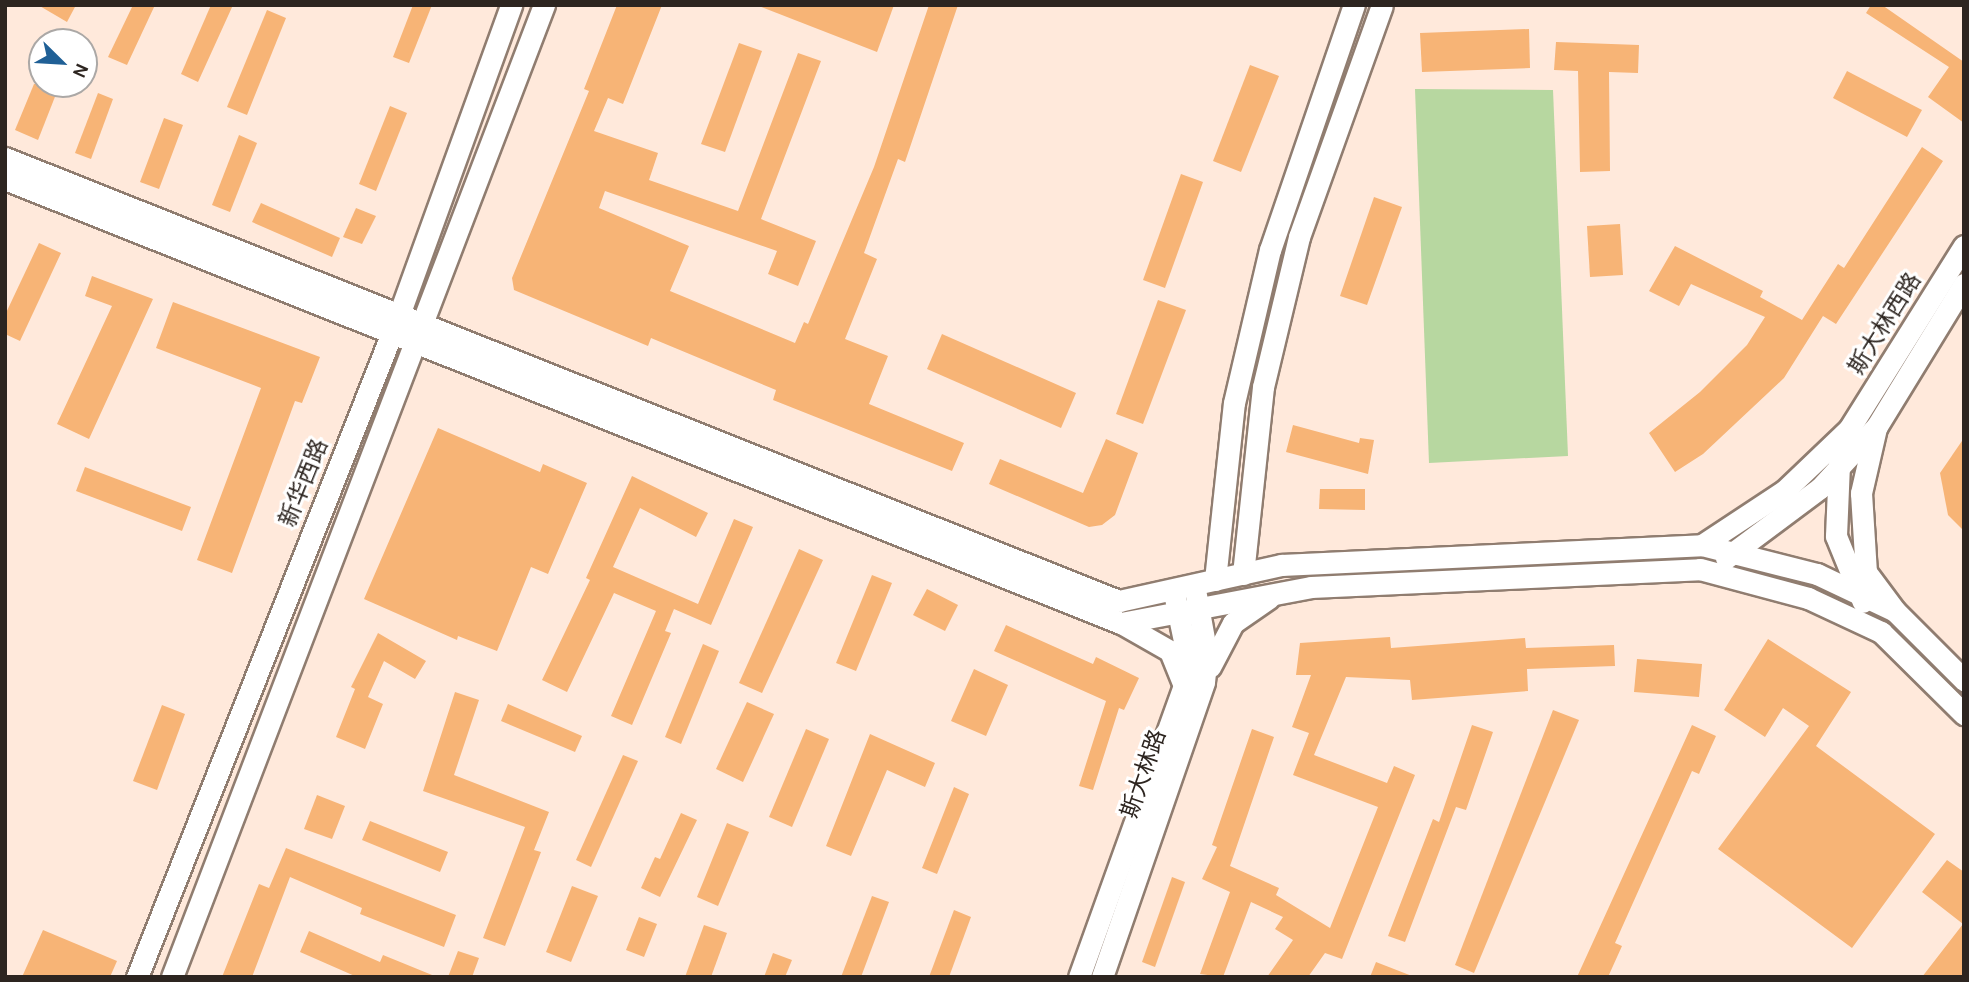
<!DOCTYPE html>
<html>
<head>
<meta charset="utf-8">
<style>
	body { margin:0 }
	#map { position:relative; width:1969px; height:982px; overflow:hidden; background:#ffe9db; font-family:Karla,"Noto Sans SC",sans-serif }
	div>[style] { position:absolute }
	.green>* { inset:0; background:#b7d7a0 }
	.building>* { inset:0; background:#f7b476 }
	.roads { filter:drop-shadow(2px 0 #907d70) drop-shadow(-2px 0 #907d70) drop-shadow(0 2px #907d70) drop-shadow(0 -2px #907d70) }
	.secondary>* { height:21px; margin:-10.5px; padding:0 10.5px; transform-origin:10.5px; border-radius:10.5px; background:#fff }
	span { translate:-50% -50%; white-space:nowrap; text-align:center; line-height:1.15; -webkit-text-stroke:6px #fff; paint-order:stroke }
	.street-label { font-size:23px; color:#2d2520 }
	.frame { position:absolute; inset:0; border:7px solid #2d2520; pointer-events:none }
	.north { position:absolute; left:28px; top:28px; width:70px; height:70px; box-sizing:border-box; background:#fff; border:2px solid #aba8a6; border-radius:50%; rotate:114deg; font-size:19px; font-weight:700; line-height:28px; text-align:center; color:#2d2520 }
	.north::after { content:''; display:block; margin:auto; width:24px; height:32px; background:#206096; clip-path:polygon(50% 0,100% 100%,50% 72%,0 100%) }
</style>
</head>
<body>
<div id="map">
	<div class="green">
		<i style="clip-path:polygon(1415px 89px,1553px 90px,1568px 456px,1429px 463px)"></i>
	</div>
	<div class="building">
		<i style="clip-path:polygon(38px 5px,76px 5px,67px 22px)"></i>
		<i style="clip-path:polygon(133px 5px,155px 5px,127px 65px,108px 57px)"></i>
		<i style="clip-path:polygon(211px 5px,233px 5px,198px 82px,181px 74px)"></i>
		<i style="clip-path:polygon(413px 5px,432px 5px,409px 63px,393px 57px)"></i>
		<i style="clip-path:polygon(617px 5px,662px 5px,623px 104px,608px 98px,594px 131px,658px 153px,649px 180px,738px 211px,798px 53px,821px 61px,761px 219px,816px 241px,798px 286px,768px 274px,777px 251px,605px 191px,599px 208px,689px 246px,670px 291px,795px 343px,804px 322px,808px 324px,874px 167px,929px 5px,958px 5px,905px 162px,898px 159px,864px 253px,877px 259px,845px 339px,888px 356px,869px 404px,964px 443px,952px 471px,773px 400px,776px 390px,651px 338px,648px 346px,514px 290px,512px 278px,589px 91px,584px 89px)"></i>
		<i style="clip-path:polygon(756px 5px,894px 5px,877px 52px)"></i>
		<i style="clip-path:polygon(1871px 5px,1882px 5px,1964px 62px,1964px 123px,1928px 97px,1949px 67px,1866px 13px)"></i>
		<i style="clip-path:polygon(267px 10px,286px 18px,247px 115px,227px 107px)"></i>
		<i style="clip-path:polygon(1529px 29px,1530px 68px,1422px 72px,1420px 33px)"></i>
		<i style="clip-path:polygon(1556px 42px,1639px 45px,1638px 73px,1609px 72px,1610px 171px,1580px 172px,1578px 71px,1554px 70px)"></i>
		<i style="clip-path:polygon(739px 43px,762px 51px,725px 152px,701px 144px)"></i>
		<i style="clip-path:polygon(1250px 65px,1279px 76px,1241px 172px,1213px 161px)"></i>
		<i style="clip-path:polygon(1847px 71px,1922px 110px,1907px 137px,1833px 98px)"></i>
		<i style="clip-path:polygon(34px 84px,60px 84px,38px 140px,15px 130px)"></i>
		<i style="clip-path:polygon(98px 93px,113px 99px,91px 159px,75px 153px)"></i>
		<i style="clip-path:polygon(390px 106px,407px 113px,376px 191px,359px 184px)"></i>
		<i style="clip-path:polygon(164px 118px,183px 125px,159px 189px,140px 182px)"></i>
		<i style="clip-path:polygon(239px 135px,257px 143px,230px 212px,212px 205px)"></i>
		<i style="clip-path:polygon(1922px 147px,1943px 161px,1836px 324px,1823px 316px,1784px 378px,1703px 454px,1675px 472px,1649px 433px,1700px 392px,1747px 345px,1765px 317px,1691px 284px,1679px 306px,1649px 291px,1675px 246px,1763px 291px,1760px 297px,1802px 320px,1838px 264px,1844px 268px)"></i>
		<i style="clip-path:polygon(1181px 174px,1203px 182px,1165px 288px,1143px 280px)"></i>
		<i style="clip-path:polygon(1374px 197px,1402px 207px,1367px 305px,1340px 296px)"></i>
		<i style="clip-path:polygon(261px 203px,340px 238px,332px 257px,252px 222px)"></i>
		<i style="clip-path:polygon(356px 208px,376px 216px,362px 244px,343px 237px)"></i>
		<i style="clip-path:polygon(1620px 224px,1623px 275px,1590px 277px,1587px 226px)"></i>
		<i style="clip-path:polygon(39px 243px,61px 253px,20px 341px,5px 334px,5px 315px)"></i>
		<i style="clip-path:polygon(92px 276px,153px 299px,89px 439px,57px 424px,112px 306px,85px 296px)"></i>
		<i style="clip-path:polygon(1158px 300px,1186px 310px,1143px 424px,1116px 414px)"></i>
		<i style="clip-path:polygon(173px 302px,320px 357px,302px 403px,295px 401px,232px 573px,197px 560px,261px 388px,156px 348px)"></i>
		<i style="clip-path:polygon(942px 334px,1076px 393px,1061px 428px,927px 369px)"></i>
		<i style="clip-path:polygon(1293px 425px,1359px 443px,1360px 438px,1374px 440px,1368px 474px,1286px 452px)"></i>
		<i style="clip-path:polygon(438px 428px,540px 472px,543px 464px,587px 483px,548px 574px,531px 567px,497px 651px,458px 636px,457px 640px,364px 599px)"></i>
		<i style="clip-path:polygon(1964px 438px,1964px 531px,1948px 515px,1940px 473px)"></i>
		<i style="clip-path:polygon(1106px 439px,1138px 453px,1115px 515px,1102px 525px,1089px 527px,989px 484px,1000px 459px,1083px 493px)"></i>
		<i style="clip-path:polygon(85px 467px,191px 507px,182px 531px,76px 491px)"></i>
		<i style="clip-path:polygon(632px 476px,708px 513px,696px 537px,640px 508px,613px 567px,698px 604px,734px 519px,753px 527px,711px 625px,674px 609px,665px 631px,671px 633px,632px 725px,611px 716px,656px 611px,614px 593px,567px 692px,542px 680px,590px 580px,586px 578px)"></i>
		<i style="clip-path:polygon(1320px 489px,1365px 489px,1365px 510px,1319px 509px)"></i>
		<i style="clip-path:polygon(799px 549px,823px 560px,762px 693px,739px 683px)"></i>
		<i style="clip-path:polygon(872px 575px,892px 583px,856px 671px,836px 663px)"></i>
		<i style="clip-path:polygon(927px 589px,958px 605px,945px 631px,913px 615px)"></i>
		<i style="clip-path:polygon(1006px 625px,1093px 664px,1096px 657px,1139px 678px,1124px 710px,1119px 708px,1093px 790px,1079px 786px,1106px 701px,994px 651px)"></i>
		<i style="clip-path:polygon(378px 633px,426px 661px,415px 679px,384px 661px,368px 697px,383px 704px,365px 749px,336px 737px,355px 689px,351px 687px)"></i>
		<i style="clip-path:polygon(1390px 637px,1391px 648px,1525px 638px,1526px 648px,1614px 645px,1615px 666px,1527px 669px,1528px 691px,1412px 700px,1410px 680px,1346px 677px,1314px 755px,1387px 783px,1394px 766px,1415px 775px,1342px 959px,1325px 953px,1308px 977px,1267px 977px,1293px 940px,1275px 929px,1283px 917px,1251px 902px,1223px 977px,1200px 974px,1230px 892px,1202px 879px,1217px 847px,1212px 845px,1252px 729px,1274px 737px,1230px 866px,1279px 888px,1276px 895px,1330px 928px,1378px 807px,1293px 775px,1309px 733px,1292px 727px,1311px 675px,1296px 675px,1300px 643px)"></i>
		<i style="clip-path:polygon(1768px 639px,1851px 692px,1816px 746px,1935px 834px,1852px 948px,1718px 849px,1809px 726px,1783px 708px,1765px 737px,1724px 710px)"></i>
		<i style="clip-path:polygon(703px 644px,719px 651px,681px 744px,665px 737px)"></i>
		<i style="clip-path:polygon(1637px 659px,1702px 664px,1699px 697px,1634px 692px)"></i>
		<i style="clip-path:polygon(974px 669px,1008px 685px,986px 736px,951px 721px)"></i>
		<i style="clip-path:polygon(455px 692px,479px 700px,454px 775px,549px 812px,534px 850px,541px 852px,505px 946px,483px 938px,525px 827px,423px 791px)"></i>
		<i style="clip-path:polygon(747px 702px,774px 714px,743px 782px,716px 769px)"></i>
		<i style="clip-path:polygon(508px 704px,582px 736px,575px 752px,501px 721px)"></i>
		<i style="clip-path:polygon(162px 705px,185px 714px,157px 790px,133px 781px)"></i>
		<i style="clip-path:polygon(1553px 710px,1579px 720px,1474px 973px,1455px 965px)"></i>
		<i style="clip-path:polygon(1472px 725px,1493px 732px,1466px 810px,1456px 807px,1405px 942px,1388px 936px,1433px 819px,1439px 822px)"></i>
		<i style="clip-path:polygon(1692px 725px,1716px 736px,1699px 774px,1692px 771px,1615px 943px,1622px 946px,1608px 977px,1577px 977px)"></i>
		<i style="clip-path:polygon(806px 729px,829px 739px,792px 827px,769px 817px)"></i>
		<i style="clip-path:polygon(870px 734px,935px 763px,925px 787px,887px 770px,851px 856px,826px 846px)"></i>
		<i style="clip-path:polygon(623px 755px,638px 761px,591px 867px,576px 860px)"></i>
		<i style="clip-path:polygon(954px 787px,969px 794px,937px 874px,922px 868px)"></i>
		<i style="clip-path:polygon(317px 795px,345px 806px,332px 839px,304px 829px)"></i>
		<i style="clip-path:polygon(681px 813px,697px 820px,660px 897px,641px 888px,655px 857px,660px 859px)"></i>
		<i style="clip-path:polygon(370px 821px,448px 852px,440px 872px,362px 840px)"></i>
		<i style="clip-path:polygon(727px 823px,749px 832px,718px 906px,697px 897px)"></i>
		<i style="clip-path:polygon(286px 848px,456px 915px,444px 947px,360px 914px,362px 908px,290px 877px,252px 977px,222px 977px,259px 884px,269px 888px)"></i>
		<i style="clip-path:polygon(1947px 860px,1964px 872px,1964px 977px,1922px 977px,1963px 924px,1922px 892px)"></i>
		<i style="clip-path:polygon(1172px 877px,1185px 882px,1155px 967px,1142px 962px)"></i>
		<i style="clip-path:polygon(572px 886px,598px 896px,571px 962px,546px 952px)"></i>
		<i style="clip-path:polygon(872px 896px,889px 902px,861px 977px,841px 977px)"></i>
		<i style="clip-path:polygon(954px 910px,971px 917px,949px 977px,929px 977px)"></i>
		<i style="clip-path:polygon(639px 917px,657px 924px,644px 957px,626px 950px)"></i>
		<i style="clip-path:polygon(704px 925px,727px 933px,711px 977px,685px 977px)"></i>
		<i style="clip-path:polygon(43px 930px,117px 961px,110px 977px,22px 977px)"></i>
		<i style="clip-path:polygon(309px 931px,380px 962px,383px 955px,437px 977px,357px 977px,300px 952px)"></i>
		<i style="clip-path:polygon(458px 951px,479px 958px,472px 977px,448px 977px)"></i>
		<i style="clip-path:polygon(773px 953px,792px 960px,785px 977px,764px 977px)"></i>
		<i style="clip-path:polygon(1376px 962px,1412px 976px,1411px 977px,1370px 977px)"></i>
	</div>
	<div class="roads">
		<div class="secondary">
			<i style="left:5px;top:158px;width:1199px;rotate:21.69deg"></i>
			<i style="left:1119px;top:601px;width:166px;rotate:-12.5deg"></i>
			<i style="left:1281px;top:565px;width:421px;rotate:-2.7deg"></i>
			<i style="left:1702px;top:545px;width:119px;rotate:14.2deg"></i>
			<i style="left:1817px;top:574px;width:86px;rotate:25.4deg"></i>
			<i style="left:1895px;top:611px;width:98px;rotate:45deg"></i>
			<i style="left:5px;top:179px;width:1201px;rotate:21.7deg"></i>
			<i style="left:1121px;top:623px;width:56px;rotate:29.7deg"></i>
			<i style="left:1170px;top:651px;width:38px;rotate:68deg"></i>
			<i style="left:1876px;top:428px;width:67px;rotate:103deg"></i>
			<i style="left:1861px;top:493px;width:79px;rotate:86.4deg"></i>
			<i style="left:1866px;top:572px;width:49px;rotate:53.4deg"></i>
			<i style="left:1839px;top:464px;width:72px;rotate:92.4deg"></i>
			<i style="left:1836px;top:536px;width:71px;rotate:67.8deg"></i>
			<i style="left:1702px;top:545px;width:98px;rotate:-33.4deg"></i>
			<i style="left:1784px;top:491px;width:90px;rotate:-43.6deg"></i>
			<i style="left:1849px;top:429px;width:216px;rotate:-57.9deg"></i>
			<i style="left:1726px;top:558px;width:117px;rotate:-36.7deg"></i>
			<i style="left:1820px;top:488px;width:84px;rotate:-47.4deg"></i>
			<i style="left:1877px;top:426px;width:167px;rotate:-58.5deg"></i>
			<i style="left:1243px;top:574px;width:188px;rotate:-83.9deg"></i>
			<i style="left:1263px;top:387px;width:154px;rotate:-76.5deg"></i>
			<i style="left:1299px;top:237px;width:246px;rotate:-70.3deg"></i>
			<i style="left:1215px;top:580px;width:178px;rotate:-83.9deg"></i>
			<i style="left:1234px;top:403px;width:157px;rotate:-76.8deg"></i>
			<i style="left:1270px;top:250px;width:259px;rotate:-71.1deg"></i>
			<i style="left:1121px;top:623px;width:193px;rotate:-10.7deg"></i>
			<i style="left:1311px;top:587px;width:389px;rotate:-2.6deg"></i>
			<i style="left:1700px;top:569px;width:112px;rotate:15deg"></i>
			<i style="left:1808px;top:598px;width:81px;rotate:25deg"></i>
			<i style="left:1881px;top:632px;width:117px;rotate:44.7deg"></i>
			<i style="left:1210px;top:667px;width:50px;rotate:-62.4deg"></i>
			<i style="left:1233px;top:623px;width:44px;rotate:-34.8deg"></i>
			<i style="left:137px;top:977px;width:712px;rotate:-68.41deg"></i>
			<i style="left:399px;top:315px;width:330px;rotate:-70.1deg"></i>
			<i style="left:172px;top:977px;width:1041px;rotate:-69.06deg"></i>
			<i style="left:1079px;top:977px;width:309px;rotate:-70.2deg"></i>
			<i style="left:1184px;top:686px;width:26px;rotate:-81deg"></i>
			<i style="left:1188px;top:660px;width:63px;rotate:-101.8deg"></i>
			<i style="left:1102px;top:977px;width:312px;rotate:-70.9deg"></i>
			<i style="left:1204px;top:682px;width:27px;rotate:-84deg"></i>
			<i style="left:1207px;top:655px;width:61px;rotate:-100.4deg"></i>
		</div>
	</div>
	<div class="street-label">
		<span style="left:1885px;top:324px;rotate:-58deg">斯大林西路</span>
		<span style="left:304px;top:483px;rotate:-68deg">新华西路</span>
		<span style="left:1144px;top:774px;rotate:-71deg">斯大林路</span>
	</div>
	<div class="frame"></div>
	<div class="north">N</div>
</div>
</body>
</html>
